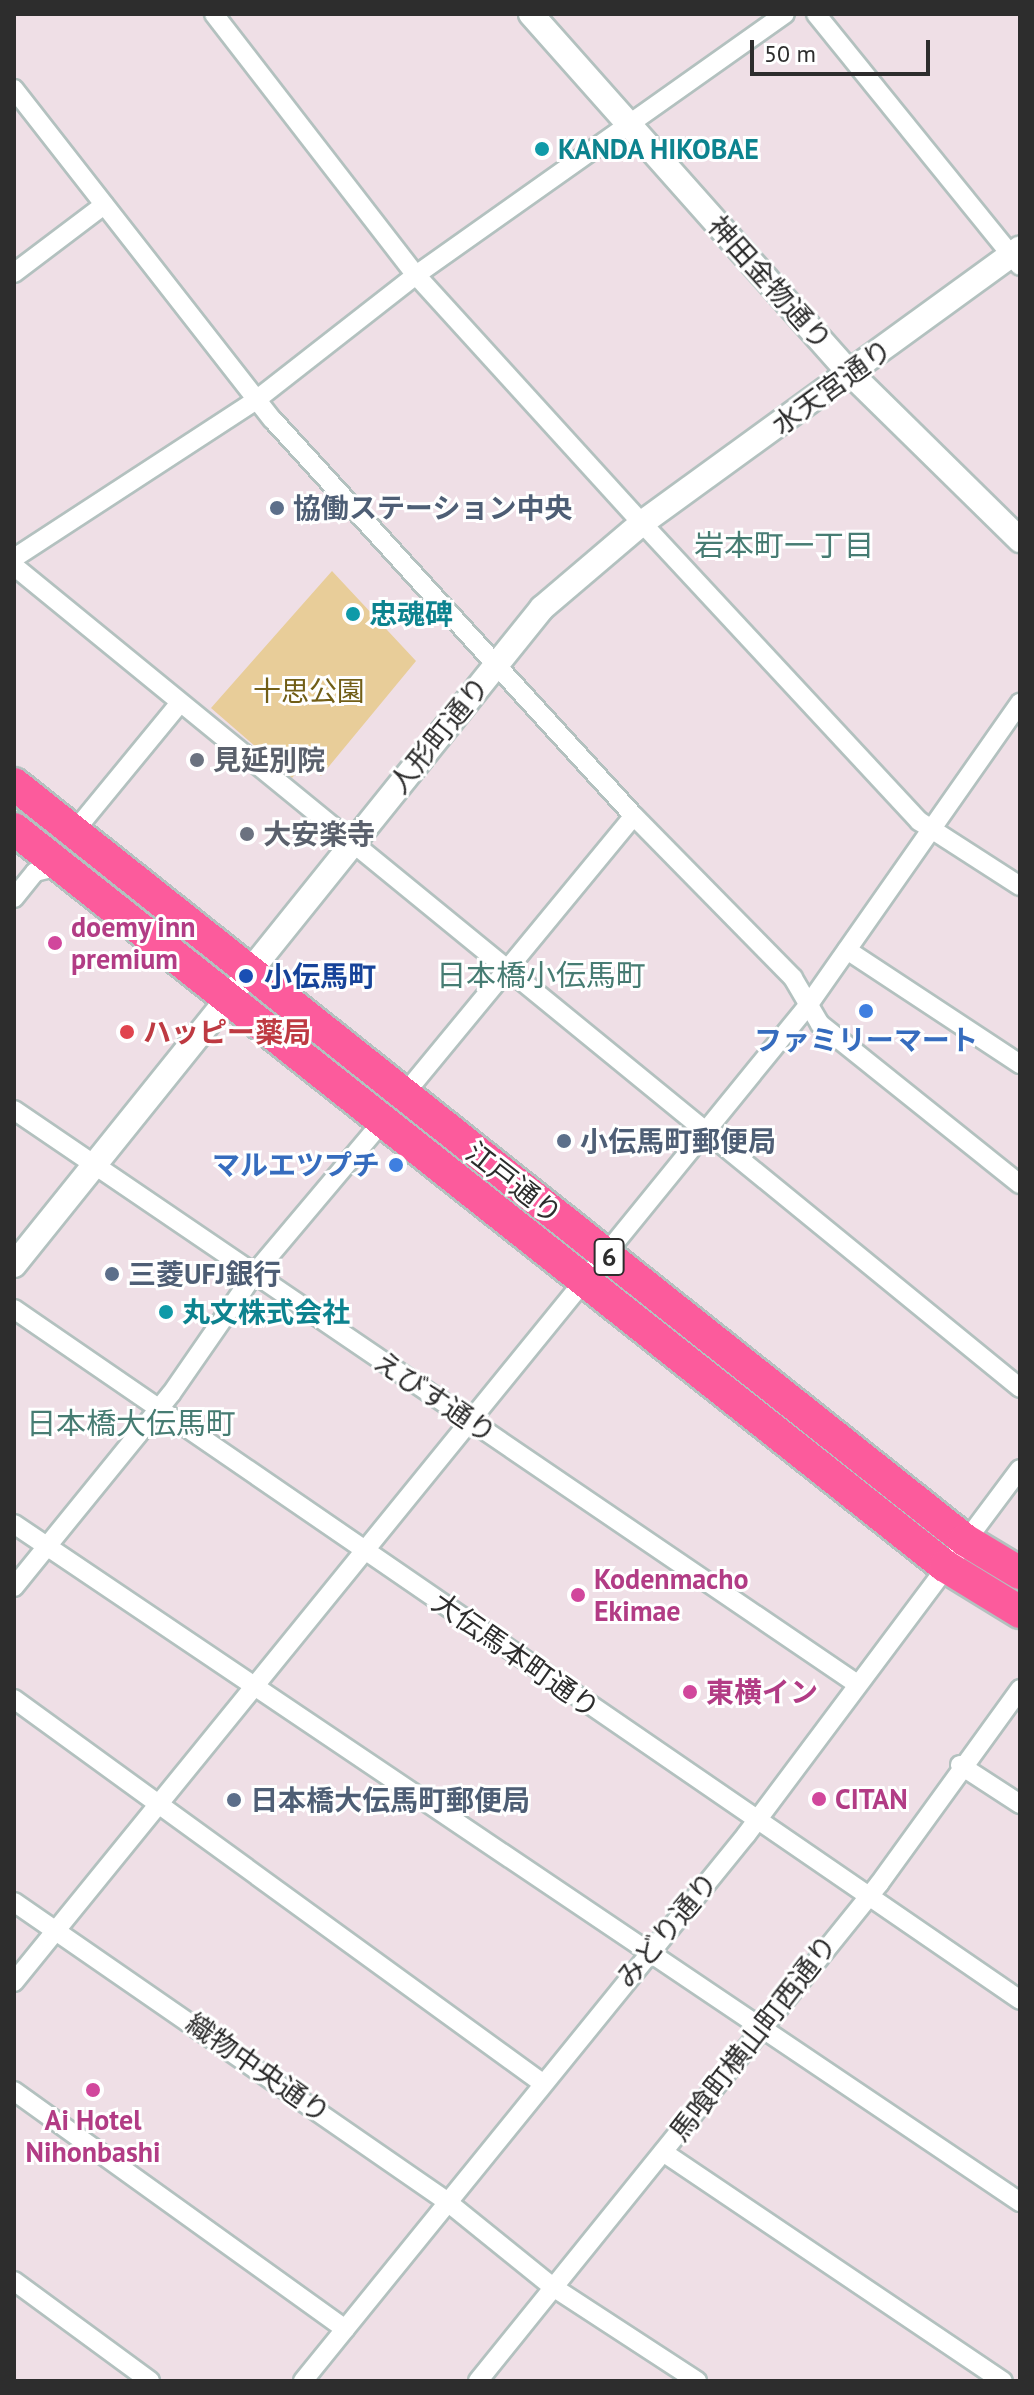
<!DOCTYPE html>
<html>
<head>
<meta charset="utf-8">
<style>
	body { margin:0 }
	#map { position:relative; width:1034px; height:2395px; overflow:hidden; background:#efdfe6; font-family:"PT Sans","Noto Sans JP",sans-serif }
	div>[style] { position:absolute }
	.green>* { inset:0; background:#e8cd99 }
	.roads { filter:drop-shadow(2px 0 #b3c1bf) drop-shadow(-2px 0 #b3c1bf) drop-shadow(0 2px #b3c1bf) drop-shadow(0 -2px #b3c1bf) }
	.minor>* { height:18px; margin:-9px; padding:0 9px; transform-origin:9px; border-radius:9px; background:#fff }
	.tertiary>* { height:24px; margin:-12px; padding:0 12px; transform-origin:12px; border-radius:12px; background:#fff }
	.trunk>* { height:32px; margin:-16px; padding:0 16px; transform-origin:16px; border-radius:16px; background:#fc5b9c }
	.dots>* { width:22px; height:22px; translate:-50% -50%; box-sizing:border-box; border:4px solid #fff; border-radius:50% }
	span { translate:-50% -50%; white-space:nowrap; text-align:center; line-height:1.15; -webkit-text-stroke:6px #fff; paint-order:stroke }
	.shield-label span { padding:2px 6px; background:#fff; border:2px solid; border-radius:6px; -webkit-text-stroke-width:0 }
	.shield-label { font-size:26px; color:#2d2d2d; font-weight:700 }
	.culture-label { font-size:28px; color:#0d838f; font-weight:700 }
	.left { translate:0 -50%; text-align:left }
	.street-label { font-size:28px; color:#2d2d2d }
	.service-label { font-size:28px; color:#4e5e75; font-weight:700 }
	.park-label { font-size:28px; color:#715e17 }
	.worship-label { font-size:28px; color:#5b616d; font-weight:700 }
	.hotel-label { font-size:28px; color:#b23c85; font-weight:700 }
	.transit-label { font-size:28px; color:#164399; font-weight:700 }
	.health-label { font-size:28px; color:#be3a42; font-weight:700 }
	.shop-label { font-size:28px; color:#366cbe; font-weight:700 }
	.right { translate:-100% -50%; text-align:right }
	.neighbourhood-label { font-size:30px; color:#477c73 }
	.frame { position:absolute; inset:0; border:16px solid #2d2d2d; pointer-events:none }
	.scale { position:absolute; left:750px; top:40px; width:180px; height:36px; box-sizing:border-box; border:4px solid #2d2d2d; border-top:0; padding-left:10px; font-size:24px; line-height:28px; white-space:nowrap; color:#2d2d2d; -webkit-text-stroke:6px #fff; paint-order:stroke }
</style>
</head>
<body>
<div id="map">
	<div class="green">
		<i style="clip-path:polygon(332px 571px,416px 661px,321px 776px,305px 763px,292px 778px,211px 708px)"></i>
	</div>
	<div class="roads">
		<div class="minor">
			<i style="left:214px;top:14px;width:330px;rotate:52.3deg"></i>
			<i style="left:416px;top:275px;width:336px;rotate:47.7deg"></i>
			<i style="left:642px;top:523px;width:407px;rotate:47.1deg"></i>
			<i style="left:919px;top:821px;width:120px;rotate:32.8deg"></i>
			<i style="left:816px;top:14px;width:324px;rotate:51deg"></i>
			<i style="left:14px;top:89px;width:420px;rotate:52deg"></i>
			<i style="left:273px;top:420px;width:536px;rotate:47.65deg"></i>
			<i style="left:634px;top:816px;width:227px;rotate:45.5deg"></i>
			<i style="left:793px;top:978px;width:53px;rotate:59.6deg"></i>
			<i style="left:820px;top:1024px;width:256px;rotate:38.7deg"></i>
			<i style="left:14px;top:273px;width:113px;rotate:-37.1deg"></i>
			<i style="left:14px;top:558px;width:289px;rotate:-33.1deg"></i>
			<i style="left:256px;top:400px;width:203px;rotate:-38deg"></i>
			<i style="left:416px;top:275px;width:452px;rotate:-35.3deg"></i>
			<i style="left:14px;top:566px;width:1299px;rotate:39.25deg"></i>
			<i style="left:73px;top:833px;width:167px;rotate:-50.6deg"></i>
			<i style="left:14px;top:898px;width:33px;rotate:-51deg"></i>
			<i style="left:35px;top:872px;width:25px;rotate:-14deg"></i>
			<i style="left:847px;top:950px;width:207px;rotate:33.4deg"></i>
			<i style="left:402px;top:1097px;width:364px;rotate:-50.5deg"></i>
			<i style="left:14px;top:1110px;width:1020px;rotate:34.25deg"></i>
			<i style="left:14px;top:1309px;width:1220px;rotate:34.48deg"></i>
			<i style="left:14px;top:1524px;width:1213px;rotate:33.98deg"></i>
			<i style="left:14px;top:1587px;width:249px;rotate:-50.9deg"></i>
			<i style="left:171px;top:1394px;width:146px;rotate:-55.3deg"></i>
			<i style="left:254px;top:1274px;width:199px;rotate:-49.9deg"></i>
			<i style="left:14px;top:1699px;width:651px;rotate:36.01deg"></i>
			<i style="left:960px;top:1765px;width:72px;rotate:33deg"></i>
			<i style="left:14px;top:1902px;width:524px;rotate:34.66deg"></i>
			<i style="left:445px;top:2200px;width:139px;rotate:38.9deg"></i>
			<i style="left:553px;top:2287px;width:172px;rotate:33.1deg"></i>
			<i style="left:14px;top:1982px;width:1260px;rotate:-50.89deg"></i>
			<i style="left:809px;top:1004px;width:368px;rotate:-55deg"></i>
			<i style="left:14px;top:2091px;width:408px;rotate:35.7deg"></i>
			<i style="left:663px;top:2152px;width:410px;rotate:34deg"></i>
			<i style="left:14px;top:2281px;width:169px;rotate:36.3deg"></i>
			<i style="left:303px;top:2381px;width:703px;rotate:-50.95deg"></i>
			<i style="left:746px;top:1835px;width:457px;rotate:-53.2deg"></i>
			<i style="left:478px;top:2381px;width:639px;rotate:-51.1deg"></i>
			<i style="left:879px;top:1884px;width:241px;rotate:-54.1deg"></i>
		</div>
		<div class="tertiary">
			<i style="left:531px;top:14px;width:482px;rotate:48.4deg"></i>
			<i style="left:851px;top:374px;width:237px;rotate:44.5deg"></i>
			<i style="left:14px;top:1265px;width:843px;rotate:-51.21deg"></i>
			<i style="left:542px;top:608px;width:131px;rotate:-40.4deg"></i>
			<i style="left:642px;top:523px;width:467px;rotate:-36deg"></i>
		</div>
		<div class="trunk">
			<i style="left:14px;top:784px;width:1215px;rotate:38.48deg"></i>
			<i style="left:965px;top:1540px;width:64px;rotate:31deg"></i>
			<i style="left:14px;top:829px;width:1187px;rotate:38.37deg"></i>
			<i style="left:945px;top:1566px;width:88px;rotate:31.5deg"></i>
		</div>
	</div>
	<div class="dots">
		<i style="left:542px;top:149px;background:#0f9aa8"></i>
		<i style="left:277px;top:508px;background:#5c6f8a"></i>
		<i style="left:353px;top:614px;background:#0f9aa8"></i>
		<i style="left:197px;top:760px;background:#6b7280"></i>
		<i style="left:247px;top:834px;background:#6b7280"></i>
		<i style="left:55px;top:943px;background:#d1479c"></i>
		<i style="left:246px;top:976px;background:#1a4fb4"></i>
		<i style="left:866px;top:1011px;background:#3f7fe0"></i>
		<i style="left:127px;top:1032px;background:#e0444e"></i>
		<i style="left:564px;top:1141px;background:#5c6f8a"></i>
		<i style="left:396px;top:1165px;background:#3f7fe0"></i>
		<i style="left:112px;top:1274px;background:#5c6f8a"></i>
		<i style="left:166px;top:1312px;background:#0f9aa8"></i>
		<i style="left:578px;top:1595px;background:#d1479c"></i>
		<i style="left:690px;top:1692px;background:#d1479c"></i>
		<i style="left:819px;top:1799px;background:#d1479c"></i>
		<i style="left:234px;top:1800px;background:#5c6f8a"></i>
		<i style="left:93px;top:2090px;background:#d1479c"></i>
	</div>
	<div class="shield-label">
		<span style="left:609px;top:1257px">6</span>
	</div>
	<div class="culture-label">
		<span class="left" style="left:558px;top:149px">KANDA HIKOBAE</span>
		<span class="left" style="left:369px;top:614px">忠魂碑</span>
		<span class="left" style="left:182px;top:1312px">丸文株式会社</span>
	</div>
	<div class="street-label">
		<span style="left:770px;top:283px;rotate:48deg">神田金物通り</span>
		<span style="left:832px;top:387px;rotate:-36deg">水天宮通り</span>
		<span style="left:439px;top:735px;rotate:-51deg">人形町通り</span>
		<span style="left:514px;top:1183px;rotate:38deg">江戸通り</span>
		<span style="left:435px;top:1397px;rotate:34deg">えびす通り</span>
		<span style="left:516px;top:1655px;rotate:35deg">大伝馬本町通り</span>
		<span style="left:667px;top:1930px;rotate:-50deg">みどり通り</span>
		<span style="left:753px;top:2038px;rotate:-52deg">馬喰町横山町西通り</span>
		<span style="left:258px;top:2068px;rotate:35deg">織物中央通り</span>
	</div>
	<div class="service-label">
		<span class="left" style="left:293px;top:508px">協働ステーション中央</span>
		<span class="left" style="left:580px;top:1141px">小伝馬町郵便局</span>
		<span class="left" style="left:128px;top:1274px">三菱UFJ銀行</span>
		<span class="left" style="left:250px;top:1800px">日本橋大伝馬町郵便局</span>
	</div>
	<div class="park-label">
		<span style="left:309px;top:691px">十思公園</span>
	</div>
	<div class="worship-label">
		<span class="left" style="left:213px;top:760px">見延別院</span>
		<span class="left" style="left:263px;top:834px">大安楽寺</span>
	</div>
	<div class="hotel-label">
		<span class="left" style="left:71px;top:943px">doemy inn<br>premium</span>
		<span class="left" style="left:594px;top:1595px">Kodenmacho<br>Ekimae</span>
		<span class="left" style="left:706px;top:1692px">東横イン</span>
		<span class="left" style="left:835px;top:1799px">CITAN</span>
		<span style="left:93px;top:2136px">Ai Hotel<br>Nihonbashi</span>
	</div>
	<div class="transit-label">
		<span class="left" style="left:264px;top:976px">小伝馬町</span>
	</div>
	<div class="health-label">
		<span class="left" style="left:143px;top:1032px">ハッピー薬局</span>
	</div>
	<div class="shop-label">
		<span style="left:866px;top:1040px">ファミリーマート</span>
		<span class="right" style="left:380px;top:1165px">マルエツプチ</span>
	</div>
	<div class="neighbourhood-label">
		<span style="left:784px;top:545px">岩本町一丁目</span>
		<span style="left:541px;top:975px">日本橋小伝馬町</span>
		<span style="left:131px;top:1423px">日本橋大伝馬町</span>
	</div>
	<div class="frame"></div>
	<div class="scale">50 m</div>
</div>
</body>
</html>
